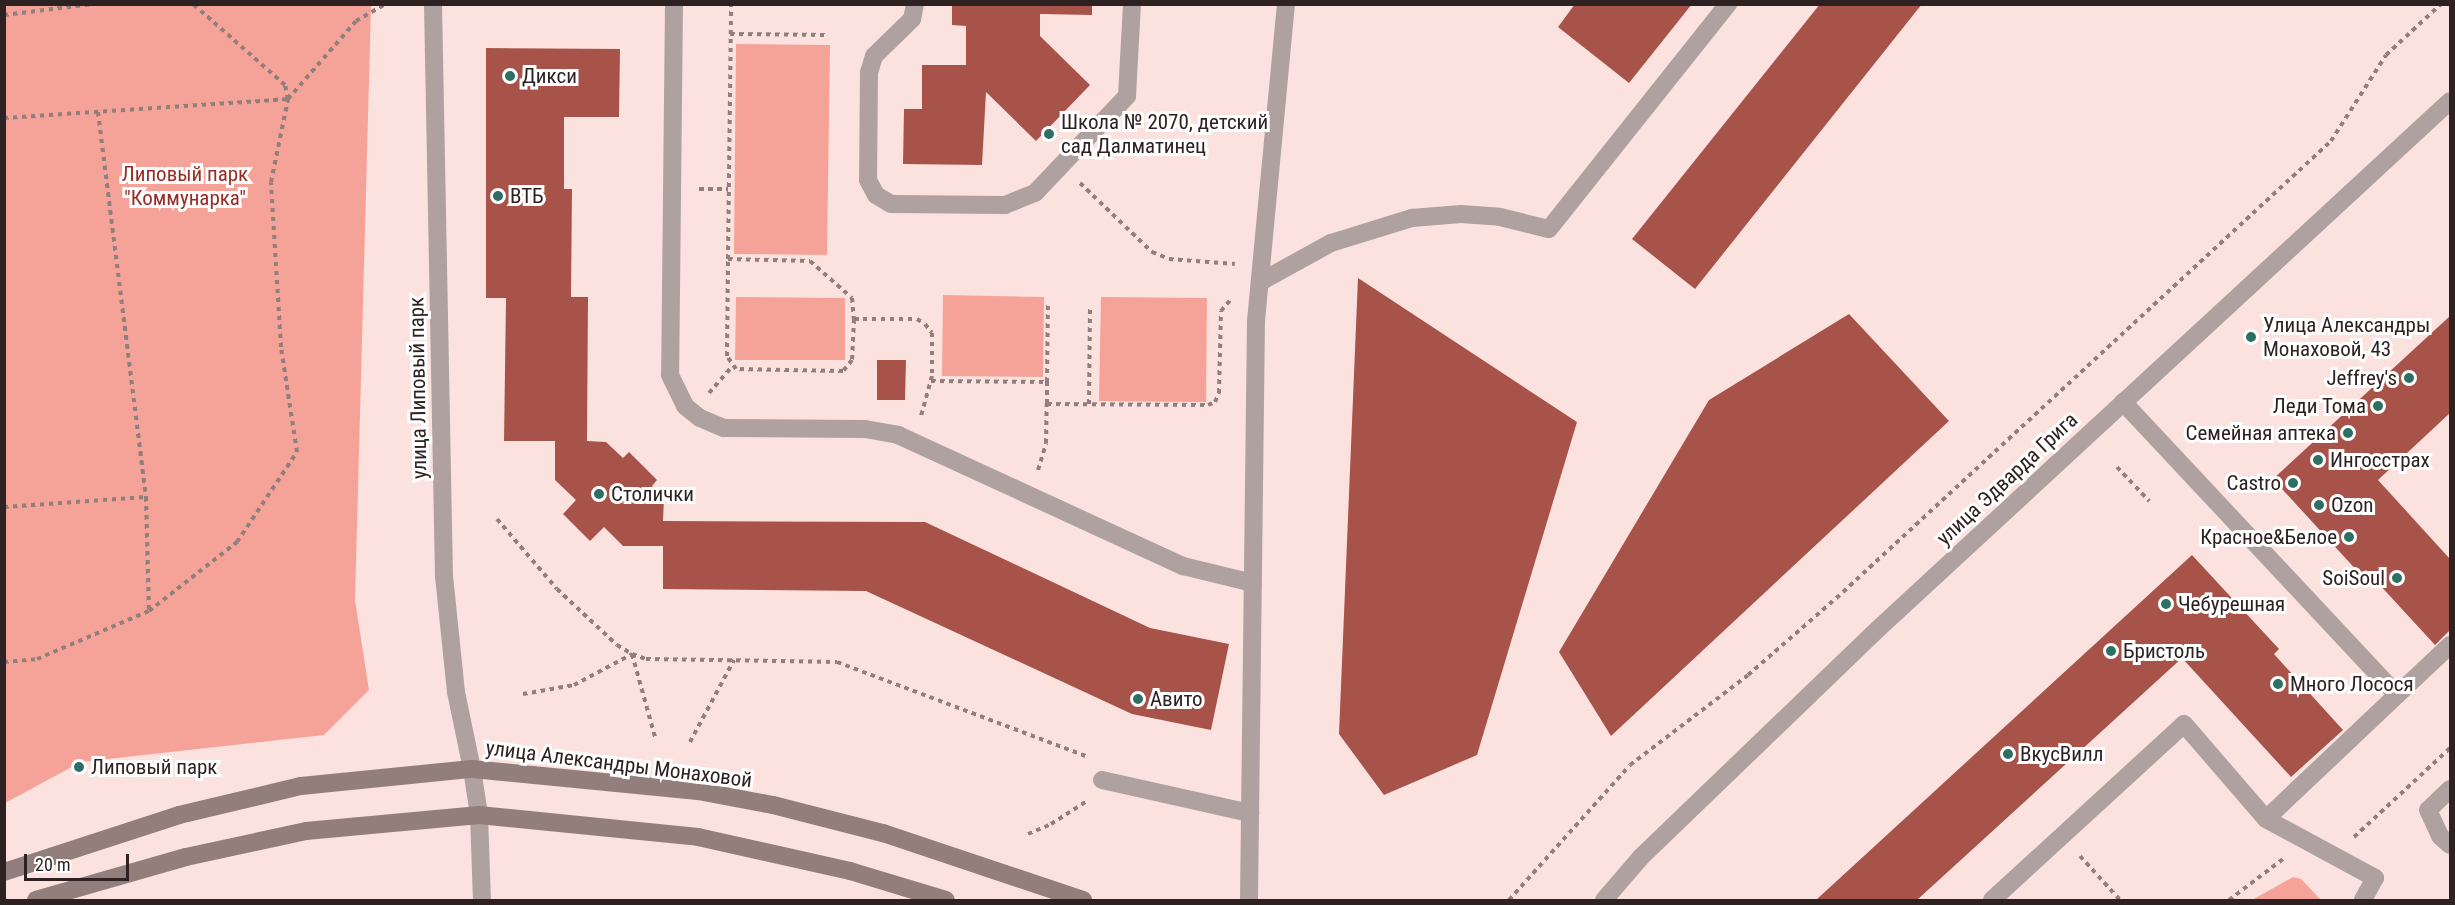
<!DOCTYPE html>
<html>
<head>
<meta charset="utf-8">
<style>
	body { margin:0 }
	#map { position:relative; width:2455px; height:905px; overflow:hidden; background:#fbe2df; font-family:"Roboto Condensed",sans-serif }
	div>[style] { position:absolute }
	.green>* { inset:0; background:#f5a298 }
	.building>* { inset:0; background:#a8534a }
	.path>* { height:4px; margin-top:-2px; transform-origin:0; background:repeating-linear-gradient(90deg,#907f7d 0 4.5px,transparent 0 9px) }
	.service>* { height:18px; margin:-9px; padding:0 9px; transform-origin:9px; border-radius:9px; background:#afa19f }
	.minor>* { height:18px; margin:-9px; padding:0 9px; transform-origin:9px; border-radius:9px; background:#afa19f }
	.tertiary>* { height:18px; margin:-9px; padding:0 9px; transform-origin:9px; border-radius:9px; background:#afa19f }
	.secondary>* { height:18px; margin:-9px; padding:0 9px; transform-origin:9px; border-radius:9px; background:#927f7c }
	.dots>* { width:16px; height:16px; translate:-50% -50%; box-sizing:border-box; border:3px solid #fff; border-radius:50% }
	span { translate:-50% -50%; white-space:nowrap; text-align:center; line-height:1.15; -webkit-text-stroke:6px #fff; paint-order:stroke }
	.poi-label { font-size:21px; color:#2d2221 }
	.left { translate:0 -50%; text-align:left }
	.right { translate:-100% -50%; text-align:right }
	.park-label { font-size:21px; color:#962c25 }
	.street-label { font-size:21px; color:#2d2221 }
	.frame { position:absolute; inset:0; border:6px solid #2d2221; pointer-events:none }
	.scale { position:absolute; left:24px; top:854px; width:105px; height:27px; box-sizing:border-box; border:3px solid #2d2221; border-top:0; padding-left:8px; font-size:18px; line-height:21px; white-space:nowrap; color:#2d2221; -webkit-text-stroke:4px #fff; paint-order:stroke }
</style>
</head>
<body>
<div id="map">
	<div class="green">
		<i style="clip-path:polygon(5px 4px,371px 5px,355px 600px,369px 690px,324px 735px,81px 762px,5px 803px)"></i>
		<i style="clip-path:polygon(736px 44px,830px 45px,827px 255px,734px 254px)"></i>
		<i style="clip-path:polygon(943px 295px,1044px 297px,1043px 377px,942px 376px)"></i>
		<i style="clip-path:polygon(736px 297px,845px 298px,845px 360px,735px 360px)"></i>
		<i style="clip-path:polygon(1101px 297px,1207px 298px,1206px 402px,1099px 401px)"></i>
		<i style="clip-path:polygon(2293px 877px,2301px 879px,2321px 900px,2252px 900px)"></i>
	</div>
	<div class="building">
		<i style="clip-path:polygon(952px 4px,1092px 4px,1092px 15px,1040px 14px,1040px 36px,1090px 85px,1036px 141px,986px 92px,982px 165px,903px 164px,904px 109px,922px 109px,922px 65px,966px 65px,966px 26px,952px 25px)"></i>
		<i style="clip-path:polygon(1575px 4px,1692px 4px,1629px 83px,1558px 27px)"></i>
		<i style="clip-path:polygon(1820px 4px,1922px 4px,1695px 289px,1632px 239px)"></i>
		<i style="clip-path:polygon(486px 48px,620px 49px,619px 117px,564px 117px,564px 189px,572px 189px,571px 297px,588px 297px,587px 441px,606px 442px,623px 458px,629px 452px,657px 480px,652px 486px,664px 498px,663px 521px,925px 522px,1150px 628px,1229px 644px,1211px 730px,1132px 714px,866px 591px,663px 589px,663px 546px,623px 546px,604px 527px,590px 541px,563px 514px,576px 500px,555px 480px,555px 441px,504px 441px,506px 298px,486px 298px)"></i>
		<i style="clip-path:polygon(1358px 278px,1577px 422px,1477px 755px,1384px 795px,1339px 734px)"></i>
		<i style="clip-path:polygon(1849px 314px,1949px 421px,1611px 736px,1559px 652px,1709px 400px)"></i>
		<i style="clip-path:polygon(2450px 316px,2450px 413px,2378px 480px,2450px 559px,2450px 630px,2435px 645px,2366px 570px,2360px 574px,2273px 479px)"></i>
		<i style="clip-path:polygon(877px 360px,906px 360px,905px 400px,877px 400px)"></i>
		<i style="clip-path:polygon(2192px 555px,2279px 649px,2274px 654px,2343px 730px,2291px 777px,2182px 658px,1917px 900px,1816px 900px)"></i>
	</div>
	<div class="path">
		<i style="left:4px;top:15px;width:90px;rotate:-7deg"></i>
		<i style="left:730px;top:34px;width:95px;rotate:0.6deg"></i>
		<i style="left:98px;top:112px;width:388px;rotate:82.9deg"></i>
		<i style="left:146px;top:497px;width:114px;rotate:88.5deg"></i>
		<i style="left:4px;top:118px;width:285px;rotate:-3.8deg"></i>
		<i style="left:288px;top:99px;width:103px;rotate:-48.9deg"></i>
		<i style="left:356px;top:21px;width:34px;rotate:-30deg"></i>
		<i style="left:1080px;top:183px;width:100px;rotate:43.8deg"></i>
		<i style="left:1152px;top:252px;width:18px;rotate:22deg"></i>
		<i style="left:1169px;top:259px;width:66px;rotate:4.3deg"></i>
		<i style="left:699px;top:189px;width:29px"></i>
		<i style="left:728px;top:259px;width:255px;rotate:-89.3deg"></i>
		<i style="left:854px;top:319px;width:41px;rotate:92.8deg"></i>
		<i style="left:852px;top:360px;width:14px;rotate:129deg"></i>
		<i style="left:843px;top:371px;width:107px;rotate:-178.9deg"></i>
		<i style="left:736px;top:369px;width:16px;rotate:-125deg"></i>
		<i style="left:727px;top:356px;width:97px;rotate:-89.4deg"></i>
		<i style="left:728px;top:259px;width:82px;rotate:1.4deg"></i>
		<i style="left:810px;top:261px;width:56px;rotate:41.4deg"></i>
		<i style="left:852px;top:298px;width:21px;rotate:85deg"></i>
		<i style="left:854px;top:319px;width:63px"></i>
		<i style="left:917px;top:319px;width:9px;rotate:32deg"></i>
		<i style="left:925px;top:324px;width:11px;rotate:52deg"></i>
		<i style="left:932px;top:333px;width:43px;rotate:90deg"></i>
		<i style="left:932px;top:376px;width:41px;rotate:105.4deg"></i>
		<i style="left:931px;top:381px;width:116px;rotate:0.5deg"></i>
		<i style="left:1047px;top:382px;width:77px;rotate:-89.3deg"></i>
		<i style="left:709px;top:393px;width:35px;rotate:-49deg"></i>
		<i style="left:1047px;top:404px;width:22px;rotate:-90deg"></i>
		<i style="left:1089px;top:404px;width:95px;rotate:-89.4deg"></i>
		<i style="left:2117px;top:467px;width:47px;rotate:46.7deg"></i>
		<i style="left:1038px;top:470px;width:28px;rotate:-73deg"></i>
		<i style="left:1046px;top:443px;width:39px;rotate:-89deg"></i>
		<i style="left:1047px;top:404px;width:161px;rotate:0.4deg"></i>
		<i style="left:1208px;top:405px;width:8px;rotate:-23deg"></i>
		<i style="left:1215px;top:402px;width:10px;rotate:-66deg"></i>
		<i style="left:1219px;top:393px;width:82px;rotate:-88.6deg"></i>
		<i style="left:1221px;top:311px;width:17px;rotate:-50deg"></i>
		<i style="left:4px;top:507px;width:142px;rotate:-4deg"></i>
		<i style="left:497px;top:519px;width:92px;rotate:49.4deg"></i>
		<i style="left:557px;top:589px;width:82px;rotate:43deg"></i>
		<i style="left:617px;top:645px;width:17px;rotate:31deg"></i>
		<i style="left:632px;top:654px;width:15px;rotate:20deg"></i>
		<i style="left:646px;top:659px;width:191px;rotate:0.9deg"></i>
		<i style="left:837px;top:662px;width:269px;rotate:20.7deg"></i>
		<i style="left:4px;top:662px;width:33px;rotate:-5deg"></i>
		<i style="left:37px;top:659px;width:122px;rotate:-23.2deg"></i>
		<i style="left:149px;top:611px;width:112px;rotate:-38.1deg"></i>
		<i style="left:237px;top:542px;width:108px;rotate:-56.3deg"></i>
		<i style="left:297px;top:452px;width:106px;rotate:-98.7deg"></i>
		<i style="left:281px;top:347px;width:165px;rotate:-93.5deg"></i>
		<i style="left:271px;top:182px;width:85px;rotate:-78.4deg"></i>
		<i style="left:288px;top:99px;width:14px;rotate:-102deg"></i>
		<i style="left:285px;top:85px;width:123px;rotate:-138.6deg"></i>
		<i style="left:523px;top:694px;width:52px;rotate:-10deg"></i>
		<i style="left:574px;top:685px;width:66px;rotate:-28.1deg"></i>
		<i style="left:632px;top:654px;width:86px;rotate:74.5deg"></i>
		<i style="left:690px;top:742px;width:93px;rotate:-61.8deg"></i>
		<i style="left:1028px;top:834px;width:25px;rotate:-23deg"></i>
		<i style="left:1051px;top:824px;width:43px;rotate:-32.6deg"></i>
		<i style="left:2354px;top:837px;width:131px;rotate:-42.8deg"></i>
		<i style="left:2080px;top:856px;width:59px;rotate:47.7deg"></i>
		<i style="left:1509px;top:900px;width:181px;rotate:-48.1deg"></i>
		<i style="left:1630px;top:765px;width:148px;rotate:-37.3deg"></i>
		<i style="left:1748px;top:675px;width:126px;rotate:-41.1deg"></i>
		<i style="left:1843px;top:592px;width:664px;rotate:-42.74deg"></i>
		<i style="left:2331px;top:141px;width:102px;rotate:-57.4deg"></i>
		<i style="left:2386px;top:55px;width:75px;rotate:-42.8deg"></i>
		<i style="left:2229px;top:900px;width:68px;rotate:-37.2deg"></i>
	</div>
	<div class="service">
		<i style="left:674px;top:4px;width:371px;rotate:90.6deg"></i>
		<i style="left:670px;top:375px;width:34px;rotate:64deg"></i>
		<i style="left:685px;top:406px;width:19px;rotate:39deg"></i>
		<i style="left:700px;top:418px;width:26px;rotate:23deg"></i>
		<i style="left:724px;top:428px;width:141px;rotate:0.4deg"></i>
		<i style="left:865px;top:429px;width:34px;rotate:10deg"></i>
		<i style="left:898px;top:435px;width:314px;rotate:24.7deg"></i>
		<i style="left:1183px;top:566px;width:72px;rotate:13.7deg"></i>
		<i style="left:915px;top:4px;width:15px;rotate:101deg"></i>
		<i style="left:912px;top:19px;width:53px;rotate:135.8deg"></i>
		<i style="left:874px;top:56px;width:17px;rotate:107deg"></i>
		<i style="left:869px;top:72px;width:108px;rotate:90.5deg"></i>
		<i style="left:868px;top:180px;width:17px;rotate:62deg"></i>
		<i style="left:876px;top:195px;width:17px;rotate:31deg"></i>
		<i style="left:891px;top:204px;width:114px;rotate:0.5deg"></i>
		<i style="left:1005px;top:205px;width:32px;rotate:-22deg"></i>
		<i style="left:1035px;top:193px;width:134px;rotate:-46.5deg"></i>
		<i style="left:1127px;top:96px;width:92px;rotate:-86.9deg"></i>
		<i style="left:1260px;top:282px;width:81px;rotate:-28.8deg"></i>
		<i style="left:1331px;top:243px;width:85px;rotate:-17.2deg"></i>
		<i style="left:1412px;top:218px;width:49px;rotate:-4.7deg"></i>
		<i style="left:1461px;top:214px;width:39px;rotate:4deg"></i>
		<i style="left:1500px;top:217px;width:50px;rotate:13.8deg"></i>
		<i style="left:1549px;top:229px;width:288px;rotate:-51.5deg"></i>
		<i style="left:2123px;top:402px;width:401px;rotate:46.9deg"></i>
		<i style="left:2397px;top:695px;width:180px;rotate:136.6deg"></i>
		<i style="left:2397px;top:695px;width:73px;rotate:-43.3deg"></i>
		<i style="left:1102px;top:780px;width:152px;rotate:12.6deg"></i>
		<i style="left:2450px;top:789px;width:30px;rotate:136deg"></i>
		<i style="left:2428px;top:810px;width:29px;rotate:65deg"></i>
		<i style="left:2440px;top:836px;width:13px;rotate:42deg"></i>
		<i style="left:1249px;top:900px;width:579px;rotate:-89.31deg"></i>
		<i style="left:1256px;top:321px;width:318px;rotate:-84.6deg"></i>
		<i style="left:1992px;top:900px;width:260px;rotate:-42.5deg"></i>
		<i style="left:2184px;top:724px;width:125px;rotate:49.2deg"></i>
		<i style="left:2266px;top:819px;width:124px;rotate:28.4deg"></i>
		<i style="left:2375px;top:878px;width:25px;rotate:119deg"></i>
	</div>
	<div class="minor">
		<i style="left:472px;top:769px;width:47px;rotate:81.3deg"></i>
	</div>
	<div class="tertiary">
		<i style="left:433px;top:4px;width:572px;rotate:88.9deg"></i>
		<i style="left:444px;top:576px;width:117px;rotate:84.1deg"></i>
		<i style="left:456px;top:692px;width:79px;rotate:78.3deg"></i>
		<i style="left:479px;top:815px;width:85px;rotate:88deg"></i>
		<i style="left:1604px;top:900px;width:57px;rotate:-49.3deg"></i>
		<i style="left:1641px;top:857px;width:329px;rotate:-43.9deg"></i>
		<i style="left:1878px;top:629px;width:778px;rotate:-42.71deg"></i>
	</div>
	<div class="secondary">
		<i style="left:4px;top:872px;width:184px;rotate:-18deg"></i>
		<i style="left:179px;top:815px;width:125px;rotate:-13.4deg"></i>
		<i style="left:301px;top:786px;width:172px;rotate:-5.7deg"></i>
		<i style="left:472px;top:769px;width:227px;rotate:5.6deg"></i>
		<i style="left:698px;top:791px;width:76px;rotate:10.6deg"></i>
		<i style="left:773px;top:805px;width:114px;rotate:14.3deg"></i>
		<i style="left:883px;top:833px;width:211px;rotate:18.5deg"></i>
		<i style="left:36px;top:900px;width:156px;rotate:-16deg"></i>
		<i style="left:186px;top:857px;width:123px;rotate:-12.2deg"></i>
		<i style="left:306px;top:831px;width:174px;rotate:-5.3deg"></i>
		<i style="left:479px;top:815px;width:220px;rotate:5.7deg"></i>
		<i style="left:698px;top:837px;width:156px;rotate:12.6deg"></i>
		<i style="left:850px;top:871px;width:100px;rotate:16.8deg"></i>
	</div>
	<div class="dots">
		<i style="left:510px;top:76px;background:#2d7063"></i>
		<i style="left:1049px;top:134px;background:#2d7063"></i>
		<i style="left:498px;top:196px;background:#2d7063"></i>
		<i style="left:2251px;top:337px;background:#2d7063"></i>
		<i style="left:2409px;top:378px;background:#2d7063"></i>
		<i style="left:2378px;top:406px;background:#2d7063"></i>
		<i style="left:2348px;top:433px;background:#2d7063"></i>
		<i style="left:2318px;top:460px;background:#2d7063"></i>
		<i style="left:2293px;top:483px;background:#2d7063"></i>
		<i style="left:599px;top:494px;background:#2d7063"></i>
		<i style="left:2319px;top:505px;background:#2d7063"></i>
		<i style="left:2349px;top:537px;background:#2d7063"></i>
		<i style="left:2397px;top:578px;background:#2d7063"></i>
		<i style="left:2166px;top:604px;background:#2d7063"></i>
		<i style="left:2111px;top:651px;background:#2d7063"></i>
		<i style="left:2278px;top:684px;background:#2d7063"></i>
		<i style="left:1138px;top:699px;background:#2d7063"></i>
		<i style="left:2008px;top:754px;background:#2d7063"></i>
		<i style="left:79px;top:767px;background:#2d7063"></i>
	</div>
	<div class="poi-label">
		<span class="left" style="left:522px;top:76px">Дикси</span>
		<span class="left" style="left:1061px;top:134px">Школа № 2070, детский<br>сад Далматинец</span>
		<span class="left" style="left:510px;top:196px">ВТБ</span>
		<span class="left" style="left:2263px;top:337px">Улица Александры<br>Монаховой, 43</span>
		<span class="right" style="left:2397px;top:378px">Jeffrey's</span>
		<span class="right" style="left:2366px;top:406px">Леди Тома</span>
		<span class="right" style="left:2336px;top:433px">Семейная аптека</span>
		<span class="left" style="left:2330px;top:460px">Ингосстрах</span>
		<span class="right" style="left:2281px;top:483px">Castro</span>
		<span class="left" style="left:611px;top:494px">Столички</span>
		<span class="left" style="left:2331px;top:505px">Ozon</span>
		<span class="right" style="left:2337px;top:537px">Красное&amp;Белое</span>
		<span class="right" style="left:2385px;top:578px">SoiSoul</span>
		<span class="left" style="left:2178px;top:604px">Чебурешная</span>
		<span class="left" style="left:2123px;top:651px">Бристоль</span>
		<span class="left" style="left:2290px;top:684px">Много Лосося</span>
		<span class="left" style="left:1150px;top:699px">Авито</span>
		<span class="left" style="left:2020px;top:754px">ВкусВилл</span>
		<span class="left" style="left:91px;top:767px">Липовый парк</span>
	</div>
	<div class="park-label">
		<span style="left:185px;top:186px">Липовый парк<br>"Коммунарка"</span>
	</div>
	<div class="street-label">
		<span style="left:418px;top:388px;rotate:-91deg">улица Липовый парк</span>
		<span style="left:2007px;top:479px;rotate:-43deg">улица Эдварда Грига</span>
		<span style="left:619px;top:764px;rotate:7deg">улица Александры Монаховой</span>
	</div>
	<div class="frame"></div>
	<div class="scale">20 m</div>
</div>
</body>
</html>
